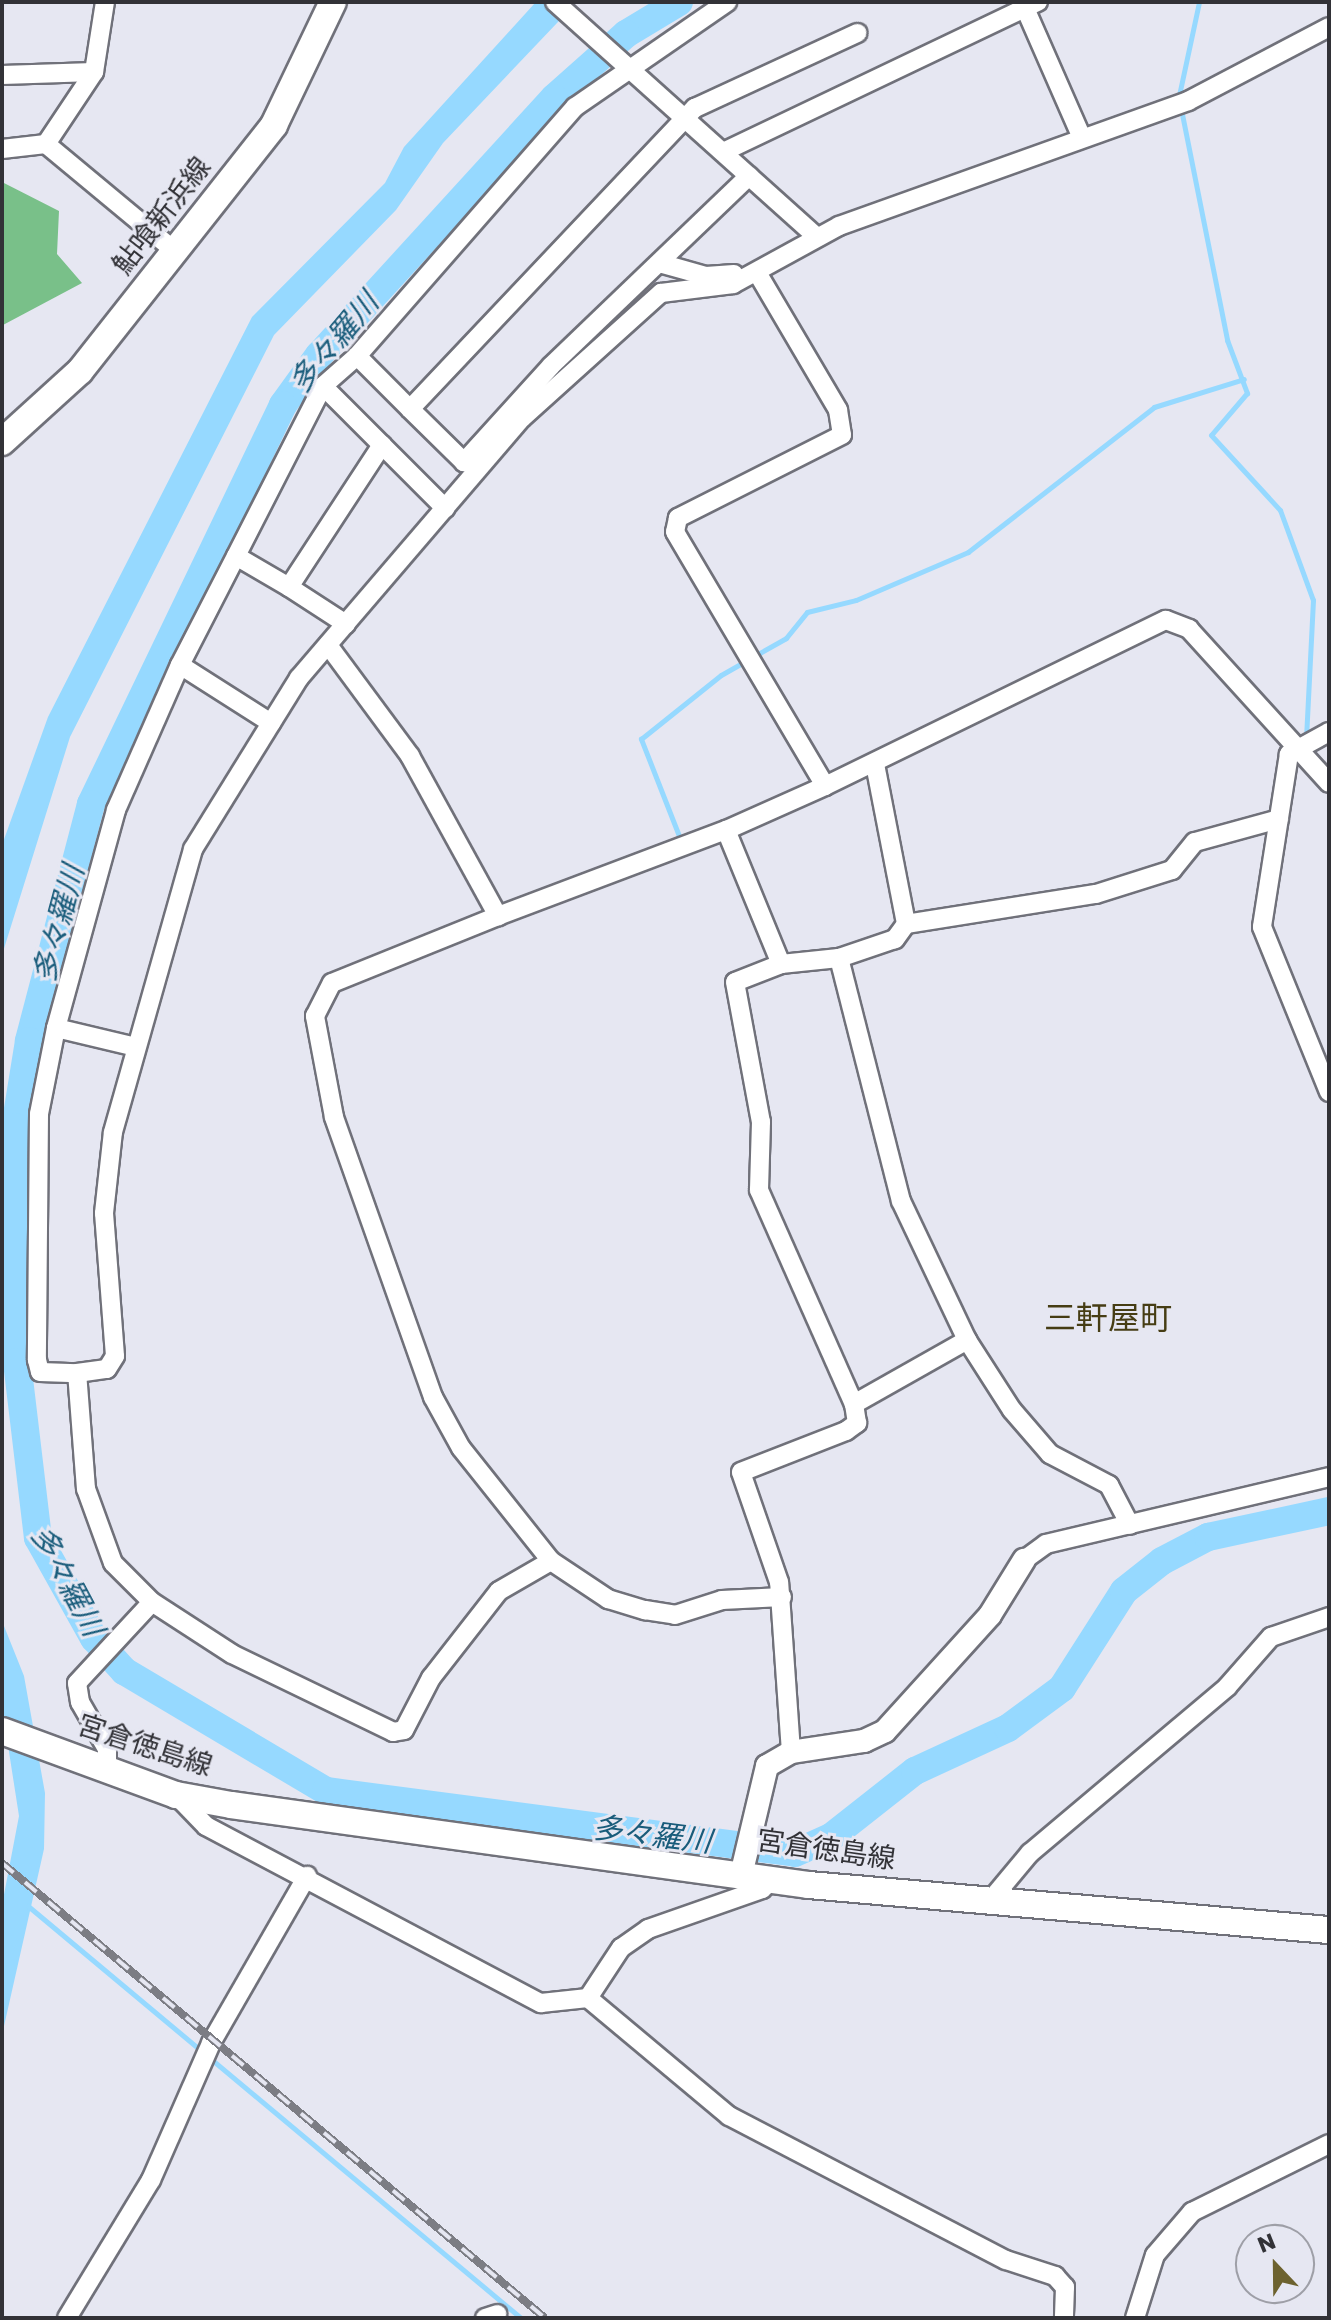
<!DOCTYPE html>
<html>
<head>
<meta charset="utf-8">
<style>
	body { margin:0 }
	#map { position:relative; width:1331px; height:2320px; overflow:hidden; background:#e6e7f2; font-family:Poppins,"Noto Sans JP",sans-serif }
	div>[style] { position:absolute }
	.forest>* { inset:0; background:#79c089 }
	.water>* { inset:0; background:#96d9ff }
	.stream>* { height:5px; margin:-2.5px; padding:0 2.5px; transform-origin:2.5px; border-radius:2.5px; background:#96d9ff }
	.river>* { height:28px; margin:-14px; padding:0 14px; transform-origin:14px; border-radius:14px; background:#96d9ff }
	.roads { filter:drop-shadow(2px 0 #70717a) drop-shadow(-2px 0 #70717a) drop-shadow(0 2px #70717a) drop-shadow(0 -2px #70717a) }
	.minor>* { height:18px; margin:-9px; padding:0 9px; transform-origin:9px; border-radius:9px; background:#fff }
	.tertiary>* { height:22px; margin:-11px; padding:0 11px; transform-origin:11px; border-radius:11px; background:#fff }
	.secondary>* { height:26px; margin:-13px; padding:0 13px; transform-origin:13px; border-radius:13px; background:#fff }
	.rail>* { height:8px; margin-top:-4px; transform-origin:0; background:repeating-linear-gradient(90deg,#e6e7f2 0 15px,#7c7d84 0 30px); box-sizing:border-box; border-block:2px solid #7c7d84 }
	span { translate:-50% -50%; white-space:nowrap; text-align:center; line-height:1.15; -webkit-text-stroke:6px #e6e7f2; paint-order:stroke }
	.street-label { font-size:28px; color:#323237 }
	.water-label { font-size:30px; color:#195c7b; font-style:italic }
	.quarter-label { font-size:32px; color:#463d14 }
	.frame { position:absolute; inset:0; border:4px solid #323237; pointer-events:none }
	.north { position:absolute; left:1235px; top:2224px; width:80px; height:80px; box-sizing:border-box; background:#e6e7f2; border:2px solid #9e9fa7; border-radius:50%; rotate:338deg; font-size:22px; font-weight:700; line-height:32px; text-align:center; color:#323237 }
	.north::after { content:''; display:block; margin:auto; width:28px; height:36px; background:#6d622f; clip-path:polygon(50% 0,100% 100%,50% 72%,0 100%) }
</style>
</head>
<body>
<div id="map">
	<div class="forest">
		<i style="clip-path:polygon(2px 182px,59px 211px,57px 254px,82px 283px,3px 325px)"></i>
	</div>
	<div class="water">
		<i style="clip-path:polygon(577px 2px,443px 143px,396px 210px,274px 335px,70px 737px,2px 955px,2px 845px,48px 717px,252px 317px,385px 183px,404px 147px,535px 3px)"></i>
		<i style="clip-path:polygon(2px 1621px,24px 1676px,45px 1793px,44px 1849px,2px 2035px,2px 1905px,19px 1816px,2px 1707px)"></i>
	</div>
	<div class="stream">
		<i style="left:1178px;top:100px;width:100px;rotate:-77.9deg"></i>
		<i style="left:1181px;top:109px;width:236px;rotate:78.7deg"></i>
		<i style="left:1227px;top:340px;width:57px;rotate:69.3deg"></i>
		<i style="left:1247px;top:393px;width:55px;rotate:130.6deg"></i>
		<i style="left:1211px;top:435px;width:102px;rotate:47.4deg"></i>
		<i style="left:1280px;top:510px;width:96px;rotate:69.9deg"></i>
		<i style="left:1313px;top:600px;width:140px;rotate:92.9deg"></i>
		<i style="left:681px;top:841px;width:110px;rotate:-111.4deg"></i>
		<i style="left:641px;top:739px;width:102px;rotate:-38.7deg"></i>
		<i style="left:721px;top:675px;width:75px;rotate:-29.6deg"></i>
		<i style="left:786px;top:638px;width:33px;rotate:-51deg"></i>
		<i style="left:807px;top:612px;width:50px;rotate:-13.8deg"></i>
		<i style="left:856px;top:600px;width:122px;rotate:-23.2deg"></i>
		<i style="left:968px;top:552px;width:236px;rotate:-37.9deg"></i>
		<i style="left:1154px;top:407px;width:94px;rotate:-17.3deg"></i>
		<i style="left:28px;top:1906px;width:642px;rotate:39.89deg"></i>
	</div>
	<div class="river">
		<i style="left:679px;top:2px;width:62px;rotate:148.9deg"></i>
		<i style="left:626px;top:34px;width:96px;rotate:138.4deg"></i>
		<i style="left:554px;top:98px;width:348px;rotate:132.4deg"></i>
		<i style="left:319px;top:355px;width:62px;rotate:125.8deg"></i>
		<i style="left:283px;top:405px;width:443px;rotate:115.7deg"></i>
		<i style="left:91px;top:804px;width:245px;rotate:104.7deg"></i>
		<i style="left:29px;top:1041px;width:87px;rotate:99.2deg"></i>
		<i style="left:15px;top:1127px;width:235px;rotate:89.5deg"></i>
		<i style="left:17px;top:1362px;width:177px;rotate:83.2deg"></i>
		<i style="left:38px;top:1538px;width:115px;rotate:60.8deg"></i>
		<i style="left:94px;top:1638px;width:45px;rotate:47.7deg"></i>
		<i style="left:124px;top:1671px;width:235px;rotate:30.7deg"></i>
		<i style="left:326px;top:1791px;width:473px;rotate:7.5deg"></i>
		<i style="left:795px;top:1853px;width:39px;rotate:-24deg"></i>
		<i style="left:831px;top:1837px;width:107px;rotate:-38.2deg"></i>
		<i style="left:915px;top:1771px;width:102px;rotate:-24.8deg"></i>
		<i style="left:1008px;top:1728px;width:67px;rotate:-36.5deg"></i>
		<i style="left:1062px;top:1688px;width:115px;rotate:-57.4deg"></i>
		<i style="left:1124px;top:1591px;width:48px;rotate:-38.3deg"></i>
		<i style="left:1162px;top:1561px;width:52px;rotate:-27.6deg"></i>
		<i style="left:1208px;top:1537px;width:124px;rotate:-12.1deg"></i>
	</div>
	<div class="roads">
		<div class="minor">
			<i style="left:555px;top:2px;width:352px;rotate:41.9deg"></i>
			<i style="left:1025px;top:8px;width:142px;rotate:66.3deg"></i>
			<i style="left:2px;top:75px;width:92px;rotate:-1.9deg"></i>
			<i style="left:46px;top:144px;width:87px;rotate:-56.3deg"></i>
			<i style="left:94px;top:72px;width:71px;rotate:-81.1deg"></i>
			<i style="left:2px;top:149px;width:44px;rotate:-6.5deg"></i>
			<i style="left:46px;top:144px;width:168px;rotate:39.7deg"></i>
			<i style="left:723px;top:152px;width:349px;rotate:-25.5deg"></i>
			<i style="left:749px;top:176px;width:274px;rotate:136.2deg"></i>
			<i style="left:551px;top:366px;width:130px;rotate:132.2deg"></i>
			<i style="left:464px;top:462px;width:76px;rotate:-135.5deg"></i>
			<i style="left:410px;top:409px;width:415px;rotate:-46.6deg"></i>
			<i style="left:695px;top:108px;width:179px;rotate:-24.8deg"></i>
			<i style="left:663px;top:264px;width:45px;rotate:15.6deg"></i>
			<i style="left:706px;top:276px;width:28px;rotate:-4deg"></i>
			<i style="left:758px;top:274px;width:158px;rotate:59.5deg"></i>
			<i style="left:838px;top:410px;width:25px;rotate:81deg"></i>
			<i style="left:842px;top:435px;width:184px;rotate:153.2deg"></i>
			<i style="left:678px;top:518px;width:14px;rotate:102deg"></i>
			<i style="left:675px;top:532px;width:295px;rotate:59.4deg"></i>
			<i style="left:825px;top:786px;width:379px;rotate:-26deg"></i>
			<i style="left:1166px;top:620px;width:25px;rotate:21deg"></i>
			<i style="left:1189px;top:629px;width:208px;rotate:47.7deg"></i>
			<i style="left:357px;top:356px;width:45px;rotate:138.6deg"></i>
			<i style="left:323px;top:386px;width:173px;rotate:45deg"></i>
			<i style="left:410px;top:409px;width:75px;rotate:-135deg"></i>
			<i style="left:357px;top:356px;width:331px;rotate:-48.8deg"></i>
			<i style="left:575px;top:107px;width:185px;rotate:-34.6deg"></i>
			<i style="left:236px;top:556px;width:123px;rotate:117.2deg"></i>
			<i style="left:180px;top:665px;width:108px;rotate:32.5deg"></i>
			<i style="left:289px;top:587px;width:61px;rotate:-149.7deg"></i>
			<i style="left:236px;top:556px;width:191px;rotate:-62.9deg"></i>
			<i style="left:346px;top:624px;width:68px;rotate:-147deg"></i>
			<i style="left:289px;top:587px;width:170px;rotate:-56.8deg"></i>
			<i style="left:328px;top:645px;width:138px;rotate:53.5deg"></i>
			<i style="left:410px;top:756px;width:183px;rotate:61.2deg"></i>
			<i style="left:498px;top:916px;width:244px;rotate:-20.7deg"></i>
			<i style="left:1329px;top:732px;width:46px;rotate:151.2deg"></i>
			<i style="left:1289px;top:754px;width:175px;rotate:98.9deg"></i>
			<i style="left:1262px;top:927px;width:178px;rotate:67.9deg"></i>
			<i style="left:875px;top:764px;width:163px;rotate:79deg"></i>
			<i style="left:906px;top:924px;width:192px;rotate:-9deg"></i>
			<i style="left:1096px;top:894px;width:80px;rotate:-17.5deg"></i>
			<i style="left:1172px;top:870px;width:36px;rotate:-51deg"></i>
			<i style="left:1195px;top:842px;width:87px;rotate:-15.3deg"></i>
			<i style="left:825px;top:786px;width:108px;rotate:156deg"></i>
			<i style="left:726px;top:830px;width:145px;rotate:67.7deg"></i>
			<i style="left:781px;top:964px;width:58px;rotate:-5.9deg"></i>
			<i style="left:906px;top:924px;width:19px;rotate:126deg"></i>
			<i style="left:895px;top:939px;width:59px;rotate:161.3deg"></i>
			<i style="left:839px;top:958px;width:251px;rotate:75.7deg"></i>
			<i style="left:901px;top:1201px;width:154px;rotate:64.6deg"></i>
			<i style="left:967px;top:1340px;width:83px;rotate:57.3deg"></i>
			<i style="left:1012px;top:1410px;width:58px;rotate:49.2deg"></i>
			<i style="left:1050px;top:1454px;width:67px;rotate:27.7deg"></i>
			<i style="left:1109px;top:1485px;width:45px;rotate:62.3deg"></i>
			<i style="left:781px;top:964px;width:49px;rotate:158.6deg"></i>
			<i style="left:735px;top:982px;width:142px;rotate:79.5deg"></i>
			<i style="left:761px;top:1122px;width:68px;rotate:91.7deg"></i>
			<i style="left:759px;top:1190px;width:234px;rotate:66.1deg"></i>
			<i style="left:854px;top:1404px;width:130px;rotate:-29.5deg"></i>
			<i style="left:56px;top:1028px;width:88px;rotate:101.2deg"></i>
			<i style="left:39px;top:1114px;width:246px;rotate:90.5deg"></i>
			<i style="left:37px;top:1360px;width:12px;rotate:76deg"></i>
			<i style="left:40px;top:1372px;width:37px;rotate:2deg"></i>
			<i style="left:136px;top:1047px;width:82px;rotate:-166.6deg"></i>
			<i style="left:56px;top:1028px;width:226px;rotate:-74.6deg"></i>
			<i style="left:116px;top:810px;width:158px;rotate:-66.2deg"></i>
			<i style="left:1024px;top:1560px;width:27px;rotate:-36deg"></i>
			<i style="left:1046px;top:1544px;width:291px;rotate:-13.3deg"></i>
			<i style="left:551px;top:1561px;width:69px;rotate:33.7deg"></i>
			<i style="left:608px;top:1599px;width:39px;rotate:17deg"></i>
			<i style="left:645px;top:1610px;width:30px;rotate:9deg"></i>
			<i style="left:675px;top:1615px;width:49px;rotate:-17.7deg"></i>
			<i style="left:722px;top:1600px;width:60px;rotate:-2.9deg"></i>
			<i style="left:152px;top:1602px;width:95px;rotate:33deg"></i>
			<i style="left:232px;top:1654px;width:179px;rotate:25.8deg"></i>
			<i style="left:393px;top:1732px;width:11px;rotate:-10deg"></i>
			<i style="left:404px;top:1730px;width:59px;rotate:-62.6deg"></i>
			<i style="left:431px;top:1678px;width:110px;rotate:-52deg"></i>
			<i style="left:499px;top:1591px;width:60px;rotate:-30deg"></i>
			<i style="left:551px;top:1561px;width:144px;rotate:-128.5deg"></i>
			<i style="left:461px;top:1448px;width:58px;rotate:-118.8deg"></i>
			<i style="left:433px;top:1397px;width:297px;rotate:-109.5deg"></i>
			<i style="left:334px;top:1117px;width:103px;rotate:-100.7deg"></i>
			<i style="left:315px;top:1016px;width:37px;rotate:-63deg"></i>
			<i style="left:332px;top:983px;width:179px;rotate:-22deg"></i>
			<i style="left:791px;top:1752px;width:170px;rotate:-94deg"></i>
			<i style="left:779px;top:1582px;width:116px;rotate:-109.1deg"></i>
			<i style="left:741px;top:1472px;width:113px;rotate:-21.3deg"></i>
			<i style="left:846px;top:1431px;width:14px;rotate:-36deg"></i>
			<i style="left:857px;top:1423px;width:19px;rotate:-99deg"></i>
			<i style="left:107px;top:1772px;width:23px;rotate:-90deg"></i>
			<i style="left:107px;top:1749px;width:54px;rotate:-119.9deg"></i>
			<i style="left:80px;top:1702px;width:19px;rotate:-99deg"></i>
			<i style="left:77px;top:1683px;width:110px;rotate:-47.2deg"></i>
			<i style="left:152px;top:1602px;width:55px;rotate:-135deg"></i>
			<i style="left:113px;top:1563px;width:79px;rotate:-110deg"></i>
			<i style="left:86px;top:1489px;width:116px;rotate:-94.4deg"></i>
			<i style="left:77px;top:1373px;width:30px;rotate:-8deg"></i>
			<i style="left:107px;top:1369px;width:15px;rotate:-58deg"></i>
			<i style="left:115px;top:1356px;width:143px;rotate:-94.4deg"></i>
			<i style="left:104px;top:1213px;width:81px;rotate:-83.7deg"></i>
			<i style="left:113px;top:1132px;width:294px;rotate:-74.2deg"></i>
			<i style="left:193px;top:849px;width:201px;rotate:-58.2deg"></i>
			<i style="left:299px;top:678px;width:343px;rotate:-49.4deg"></i>
			<i style="left:522px;top:418px;width:187px;rotate:-42deg"></i>
			<i style="left:661px;top:293px;width:73px;rotate:-7.1deg"></i>
			<i style="left:733px;top:284px;width:121px;rotate:-28.7deg"></i>
			<i style="left:839px;top:226px;width:371px;rotate:-19.7deg"></i>
			<i style="left:1188px;top:101px;width:159px;rotate:-27.7deg"></i>
			<i style="left:176px;top:1795px;width:43px;rotate:45.9deg"></i>
			<i style="left:206px;top:1826px;width:379px;rotate:27.9deg"></i>
			<i style="left:541px;top:2003px;width:47px;rotate:-6.1deg"></i>
			<i style="left:588px;top:1998px;width:60px;rotate:-56.6deg"></i>
			<i style="left:621px;top:1948px;width:33px;rotate:-35deg"></i>
			<i style="left:648px;top:1929px;width:121px;rotate:-19.3deg"></i>
			<i style="left:762px;top:1889px;width:15px;rotate:-42deg"></i>
			<i style="left:989px;top:1902px;width:64px;rotate:-50.1deg"></i>
			<i style="left:1030px;top:1853px;width:258px;rotate:-40.1deg"></i>
			<i style="left:1227px;top:1687px;width:67px;rotate:-48.7deg"></i>
			<i style="left:1271px;top:1637px;width:61px;rotate:-19deg"></i>
			<i style="left:588px;top:1998px;width:184px;rotate:39.9deg"></i>
			<i style="left:729px;top:2116px;width:312px;rotate:27.5deg"></i>
			<i style="left:1006px;top:2260px;width:52px;rotate:18.1deg"></i>
			<i style="left:1055px;top:2276px;width:15px;rotate:48deg"></i>
			<i style="left:1065px;top:2287px;width:31px;rotate:92deg"></i>
			<i style="left:67px;top:2318px;width:162px;rotate:-58.7deg"></i>
			<i style="left:151px;top:2180px;width:150px;rotate:-66.3deg"></i>
			<i style="left:211px;top:2043px;width:193px;rotate:-60.1deg"></i>
			<i style="left:485px;top:2318px;width:13px;rotate:-18deg"></i>
			<i style="left:1135px;top:2318px;width:66px;rotate:-72.4deg"></i>
			<i style="left:1155px;top:2255px;width:57px;rotate:-49.3deg"></i>
			<i style="left:1192px;top:2212px;width:153px;rotate:-26.4deg"></i>
		</div>
		<div class="tertiary">
			<i style="left:742px;top:1871px;width:108px;rotate:-76.6deg"></i>
			<i style="left:767px;top:1766px;width:28px;rotate:-30deg"></i>
			<i style="left:791px;top:1752px;width:74px;rotate:-8.6deg"></i>
			<i style="left:864px;top:1741px;width:23px;rotate:-25deg"></i>
			<i style="left:885px;top:1731px;width:156px;rotate:-47.8deg"></i>
			<i style="left:990px;top:1615px;width:65px;rotate:-58.3deg"></i>
		</div>
		<div class="secondary">
			<i style="left:2px;top:442px;width:105px;rotate:-42.3deg"></i>
			<i style="left:80px;top:371px;width:313px;rotate:-51.7deg"></i>
			<i style="left:274px;top:125px;width:136px;rotate:-64.4deg"></i>
			<i style="left:2px;top:1731px;width:185px;rotate:20.2deg"></i>
			<i style="left:176px;top:1795px;width:56px;rotate:10.3deg"></i>
			<i style="left:231px;top:1805px;width:584px;rotate:7.88deg"></i>
			<i style="left:809px;top:1885px;width:522px;rotate:4.95deg"></i>
		</div>
	</div>
	<div class="rail">
		<i style="left:2px;top:1863px;width:708px;rotate:39.96deg"></i>
	</div>
	<div class="street-label">
		<span style="left:162px;top:216px;rotate:-52deg">鮎喰新浜線</span>
		<span style="left:145px;top:1746px;rotate:18deg">宮倉徳島線</span>
		<span style="left:826px;top:1850px;rotate:8deg">宮倉徳島線</span>
	</div>
	<div class="water-label">
		<span style="left:334px;top:343px;rotate:-50deg">多々羅川</span>
		<span style="left:59px;top:924px;rotate:-75deg">多々羅川</span>
		<span style="left:67px;top:1581px;rotate:62deg">多々羅川</span>
		<span style="left:652px;top:1835px;rotate:7deg">多々羅川</span>
	</div>
	<div class="quarter-label">
		<span style="left:1108px;top:1318px">三軒屋町</span>
	</div>
	<div class="frame"></div>
	<div class="north">N</div>
</div>
</body>
</html>
